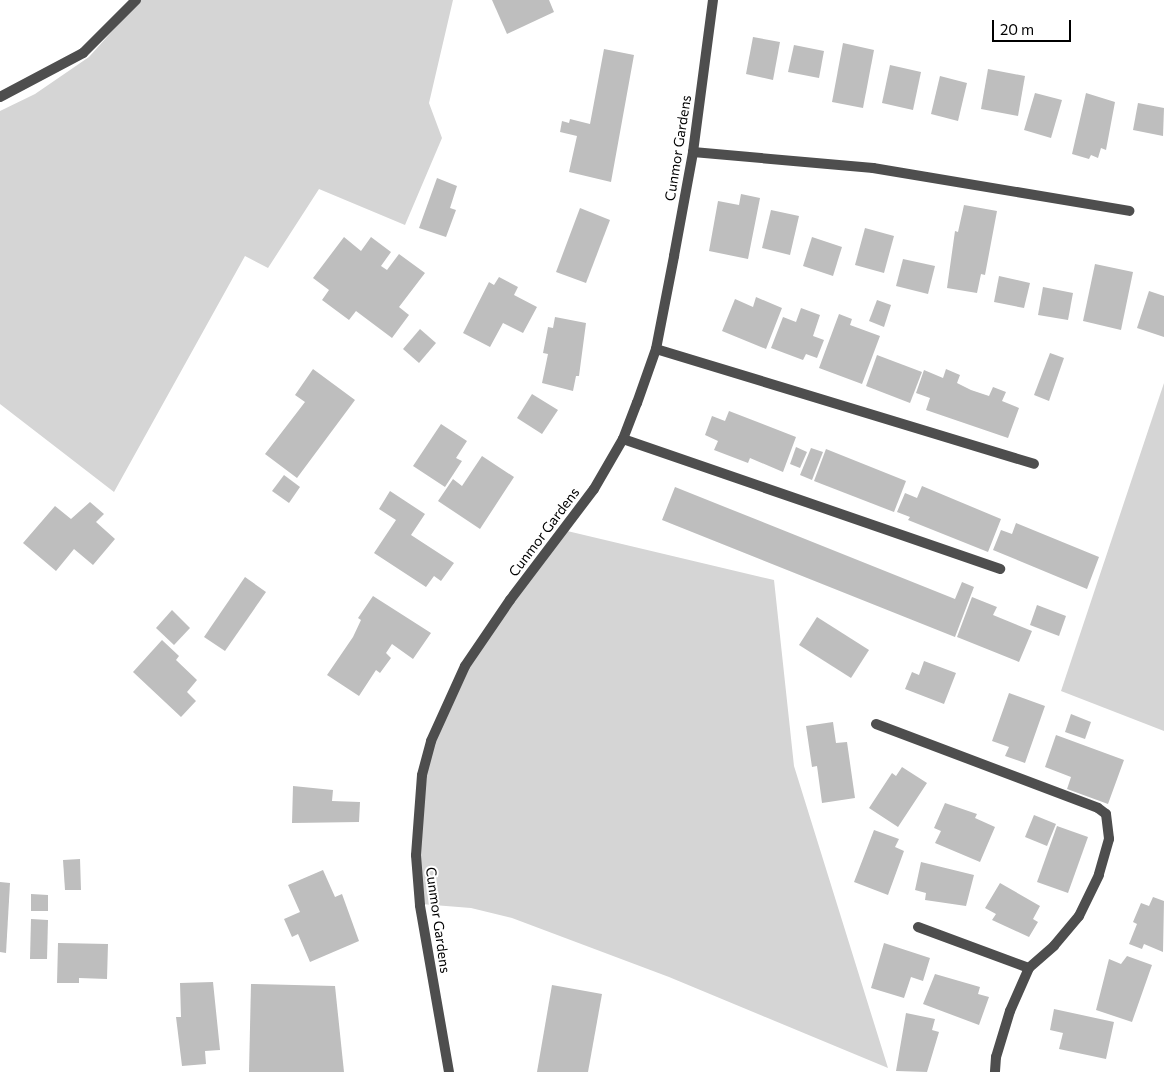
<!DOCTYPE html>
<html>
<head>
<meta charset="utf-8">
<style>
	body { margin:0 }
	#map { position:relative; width:1164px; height:1072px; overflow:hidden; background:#fff; font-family:Commissioner,sans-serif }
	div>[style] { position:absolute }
	.green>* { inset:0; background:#d5d5d5 }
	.building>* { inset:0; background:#bebebe }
	.minor>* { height:10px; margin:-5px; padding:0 5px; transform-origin:5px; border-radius:5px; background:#4e4e4e }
	.tertiary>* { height:10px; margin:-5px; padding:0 5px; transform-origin:5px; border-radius:5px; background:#4e4e4e }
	span { translate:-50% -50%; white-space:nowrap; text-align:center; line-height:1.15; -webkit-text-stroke:4px #fff; paint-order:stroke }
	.street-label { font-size:14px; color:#000 }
	.scale { position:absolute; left:992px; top:20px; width:79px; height:22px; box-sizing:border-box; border:2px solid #000; border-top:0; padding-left:6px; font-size:15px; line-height:18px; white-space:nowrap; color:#000; -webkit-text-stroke:4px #fff; paint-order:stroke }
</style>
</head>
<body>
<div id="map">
	<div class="green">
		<i style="clip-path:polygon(140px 0,453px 0,429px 103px,442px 138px,405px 225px,319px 189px,268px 268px,245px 256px,114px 492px,0 404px,0 111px,35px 94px,89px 57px)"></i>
		<i style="clip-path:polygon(1164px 383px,1164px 731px,1061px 691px)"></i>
		<i style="clip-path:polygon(563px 530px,774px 580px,794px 766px,888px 1068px,669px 977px,512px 918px,471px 908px,421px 904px,417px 855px,423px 773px,467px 665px)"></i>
	</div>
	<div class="building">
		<i style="clip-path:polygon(492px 0,549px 0,554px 12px,507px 34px)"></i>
		<i style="clip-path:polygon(753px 37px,780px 42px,773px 80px,746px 74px)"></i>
		<i style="clip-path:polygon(843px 43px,874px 50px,863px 108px,832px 102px)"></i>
		<i style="clip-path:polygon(794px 45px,824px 51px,819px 78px,788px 72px)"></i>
		<i style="clip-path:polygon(604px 49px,634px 55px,611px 182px,569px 172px,577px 136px,560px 132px,562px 121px,569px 123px,570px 119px,590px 124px)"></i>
		<i style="clip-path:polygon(890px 65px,921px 72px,913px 110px,882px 103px)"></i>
		<i style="clip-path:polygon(988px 69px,1025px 76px,1018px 116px,981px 109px)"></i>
		<i style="clip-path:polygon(940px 76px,967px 83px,958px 121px,931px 114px)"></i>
		<i style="clip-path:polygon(1035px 93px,1062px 100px,1051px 138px,1024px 130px)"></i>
		<i style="clip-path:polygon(1086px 93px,1115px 102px,1106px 150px,1101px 148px,1098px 158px,1091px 155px,1089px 159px,1072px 154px)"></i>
		<i style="clip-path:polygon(1138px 103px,1164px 108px,1163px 136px,1133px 130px)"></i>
		<i style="clip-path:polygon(437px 178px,457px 186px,450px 208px,456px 210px,446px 237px,419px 228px)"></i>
		<i style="clip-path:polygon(741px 194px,760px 198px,748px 259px,709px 251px,718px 201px,739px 205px)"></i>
		<i style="clip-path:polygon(964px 205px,997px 211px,985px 275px,981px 274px,977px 293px,947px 288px,955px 231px,958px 232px)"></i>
		<i style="clip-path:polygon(580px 208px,610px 220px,586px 283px,556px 272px)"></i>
		<i style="clip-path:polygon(771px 210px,799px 216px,790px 255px,762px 248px)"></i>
		<i style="clip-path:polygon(865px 228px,894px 236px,884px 273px,855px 265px)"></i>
		<i style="clip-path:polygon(344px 237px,361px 251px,371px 237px,391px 252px,381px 266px,387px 270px,399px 254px,425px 273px,399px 307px,409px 315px,392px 338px,356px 311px,349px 320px,322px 300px,329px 290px,313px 278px)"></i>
		<i style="clip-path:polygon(812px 237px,842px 247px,833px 276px,803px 266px)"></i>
		<i style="clip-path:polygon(903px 259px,935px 266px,928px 294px,896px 286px)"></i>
		<i style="clip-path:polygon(1095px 264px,1133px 272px,1121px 330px,1083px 321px)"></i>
		<i style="clip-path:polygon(999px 276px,1030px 283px,1024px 308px,994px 302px)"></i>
		<i style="clip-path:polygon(499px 277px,518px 287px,514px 295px,537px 307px,523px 333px,503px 323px,490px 347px,463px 333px,489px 282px,494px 285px)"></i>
		<i style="clip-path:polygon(1043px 287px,1073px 293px,1068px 320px,1038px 315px)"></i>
		<i style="clip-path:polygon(1149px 291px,1164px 296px,1164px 337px,1137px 328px)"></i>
		<i style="clip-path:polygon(756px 297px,782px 308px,766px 349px,722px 331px,735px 299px,753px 307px)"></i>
		<i style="clip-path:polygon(877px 300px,891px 305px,884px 327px,869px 321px)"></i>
		<i style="clip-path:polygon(801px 308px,820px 315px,813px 336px,824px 340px,817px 358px,806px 354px,803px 360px,771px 348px,783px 317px,796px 322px)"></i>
		<i style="clip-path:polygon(839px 314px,852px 319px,850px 325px,880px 336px,862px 384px,819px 368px)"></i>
		<i style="clip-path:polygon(555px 317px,586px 323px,579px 376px,576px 376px,573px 391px,542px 383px,548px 354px,543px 353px,548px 327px,553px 328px)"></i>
		<i style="clip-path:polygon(420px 329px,436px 343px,419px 363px,403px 349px)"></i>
		<i style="clip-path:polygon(1050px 353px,1064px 358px,1049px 401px,1034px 395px)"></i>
		<i style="clip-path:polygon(877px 355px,922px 372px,910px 403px,866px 386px)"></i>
		<i style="clip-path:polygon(313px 369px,355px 400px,297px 478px,265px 454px,305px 402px,295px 395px)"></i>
		<i style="clip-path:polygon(946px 369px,960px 375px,957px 383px,971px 390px,989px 396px,993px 387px,1006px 392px,1002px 401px,1019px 408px,1008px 438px,926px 410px,930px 398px,916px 393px,924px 370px,943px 378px)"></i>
		<i style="clip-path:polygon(532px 394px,558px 410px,542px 434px,517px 418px)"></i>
		<i style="clip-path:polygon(729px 411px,796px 437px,783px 472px,750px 458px,748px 463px,714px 450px,718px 441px,705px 435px,712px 416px,725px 421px)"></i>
		<i style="clip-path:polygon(441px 424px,467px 441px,456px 458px,462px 461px,445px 487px,413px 466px)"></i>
		<i style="clip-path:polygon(796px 447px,807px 452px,800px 468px,790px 464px)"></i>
		<i style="clip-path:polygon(811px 448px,823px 452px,812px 480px,800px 475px)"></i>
		<i style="clip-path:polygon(826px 449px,906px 481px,894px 512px,814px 481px)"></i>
		<i style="clip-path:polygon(482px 456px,514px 477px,480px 529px,438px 501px,453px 479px,462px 486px)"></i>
		<i style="clip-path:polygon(284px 475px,300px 487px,289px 503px,272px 491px)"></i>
		<i style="clip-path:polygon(922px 486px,1001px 519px,988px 552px,908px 520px,910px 517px,897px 512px,905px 493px,917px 498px)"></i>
		<i style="clip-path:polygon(675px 487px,955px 599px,962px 582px,974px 587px,955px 637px,662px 520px)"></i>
		<i style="clip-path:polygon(390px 491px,425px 514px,411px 535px,454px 563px,441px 581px,434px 576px,426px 587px,374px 553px,396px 520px,379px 509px)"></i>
		<i style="clip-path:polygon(90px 502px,104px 514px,96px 522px,115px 539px,93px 565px,74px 549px,56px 571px,23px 543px,55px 506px,71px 519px)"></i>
		<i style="clip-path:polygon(1016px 523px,1099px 557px,1087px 589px,993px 550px,1001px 530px,1012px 534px)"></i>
		<i style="clip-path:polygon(245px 577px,266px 592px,225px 651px,204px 637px)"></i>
		<i style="clip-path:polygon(373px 596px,431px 633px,413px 659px,392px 644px,386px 653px,391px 658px,380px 673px,376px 670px,359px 696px,327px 675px,353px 637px,361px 620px,358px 618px)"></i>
		<i style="clip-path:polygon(972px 597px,997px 607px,993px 615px,1032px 631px,1019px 662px,957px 637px)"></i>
		<i style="clip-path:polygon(1037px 605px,1066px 616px,1059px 636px,1030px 625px)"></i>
		<i style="clip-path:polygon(172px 610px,190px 628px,174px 645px,156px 628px)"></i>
		<i style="clip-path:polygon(817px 617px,869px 650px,851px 678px,799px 645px)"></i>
		<i style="clip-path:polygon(162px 640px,179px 656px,176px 660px,197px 680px,187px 692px,196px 701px,181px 717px,133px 672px)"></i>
		<i style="clip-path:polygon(924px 661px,956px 673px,944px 704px,905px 689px,912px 672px,919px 675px)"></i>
		<i style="clip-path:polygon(1009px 693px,1045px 706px,1025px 763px,1005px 756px,1009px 747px,992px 741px)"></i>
		<i style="clip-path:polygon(1071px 714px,1091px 722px,1085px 739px,1065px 732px)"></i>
		<i style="clip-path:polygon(833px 722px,836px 743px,847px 742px,855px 798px,822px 803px,817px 766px,812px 767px,806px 726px)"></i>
		<i style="clip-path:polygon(1056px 735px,1124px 760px,1108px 804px,1067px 789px,1071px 777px,1045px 767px)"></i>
		<i style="clip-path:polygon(902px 767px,927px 783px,898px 827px,869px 808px,892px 773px,896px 776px)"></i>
		<i style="clip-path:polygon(293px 786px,333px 790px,332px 801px,360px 802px,359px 822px,292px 823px)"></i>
		<i style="clip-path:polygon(945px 803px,977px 814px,975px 818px,995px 827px,980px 862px,935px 843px,941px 831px,934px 828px)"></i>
		<i style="clip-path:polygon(1034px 815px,1056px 824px,1047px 846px,1025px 837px)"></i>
		<i style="clip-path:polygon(1057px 826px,1088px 837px,1068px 893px,1037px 882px)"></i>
		<i style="clip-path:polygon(874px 830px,899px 839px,895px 847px,904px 851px,888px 895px,854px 882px)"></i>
		<i style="clip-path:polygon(80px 859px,81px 890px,65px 890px,63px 860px)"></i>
		<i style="clip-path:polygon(921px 862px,974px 875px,966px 906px,925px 900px,926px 893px,915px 890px)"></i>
		<i style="clip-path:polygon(323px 870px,335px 897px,342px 894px,359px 941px,310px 962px,298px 934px,292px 937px,284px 919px,300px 912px,288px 885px)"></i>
		<i style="clip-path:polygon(0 882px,10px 883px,6px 953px,0 952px)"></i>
		<i style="clip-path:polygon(1000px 883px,1040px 906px,1033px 919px,1038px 922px,1029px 937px,992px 920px,996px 914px,985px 908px)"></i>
		<i style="clip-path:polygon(31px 894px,48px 895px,48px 911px,31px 911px)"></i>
		<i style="clip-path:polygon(1153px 897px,1164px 901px,1163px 952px,1144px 944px,1142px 949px,1129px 944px,1137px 924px,1133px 922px,1141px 903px,1149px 906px)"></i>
		<i style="clip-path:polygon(31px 919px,48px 920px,47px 959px,30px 959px)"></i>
		<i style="clip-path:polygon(58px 943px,108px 944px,107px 979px,79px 978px,79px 983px,57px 983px)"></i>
		<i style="clip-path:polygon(884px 943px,930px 958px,923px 981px,911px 977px,904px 998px,871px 988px)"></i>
		<i style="clip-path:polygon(1127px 956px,1152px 965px,1132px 1022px,1096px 1010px,1109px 959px,1121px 964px)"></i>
		<i style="clip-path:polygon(935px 974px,980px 987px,978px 994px,989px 997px,979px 1025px,923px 1004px)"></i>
		<i style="clip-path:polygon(213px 982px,220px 1050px,205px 1051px,206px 1064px,182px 1066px,176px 1017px,181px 1017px,180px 983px)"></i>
		<i style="clip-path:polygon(251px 984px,335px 986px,344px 1072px,249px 1072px)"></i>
		<i style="clip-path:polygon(552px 985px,602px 994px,588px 1072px,537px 1072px)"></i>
		<i style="clip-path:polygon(1054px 1009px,1114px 1022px,1106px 1059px,1059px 1049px,1063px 1033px,1050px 1030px)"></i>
		<i style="clip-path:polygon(906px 1013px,935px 1019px,932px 1030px,939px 1032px,927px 1072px,896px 1071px)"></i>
	</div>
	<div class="minor">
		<i style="left:0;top:97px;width:94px;rotate:-27.9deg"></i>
		<i style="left:83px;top:53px;width:75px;rotate:-45deg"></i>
		<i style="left:693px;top:152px;width:181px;rotate:5.1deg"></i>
		<i style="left:873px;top:168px;width:260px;rotate:9.5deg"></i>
		<i style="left:656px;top:349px;width:395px;rotate:16.9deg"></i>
		<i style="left:623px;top:439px;width:399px;rotate:19deg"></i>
		<i style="left:876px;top:724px;width:237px;rotate:20.7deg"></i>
		<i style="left:1098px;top:808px;width:10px;rotate:37deg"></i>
		<i style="left:1106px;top:814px;width:25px;rotate:83deg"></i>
		<i style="left:1109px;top:839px;width:37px;rotate:106deg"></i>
		<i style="left:1099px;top:875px;width:46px;rotate:116deg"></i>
		<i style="left:1079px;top:916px;width:39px;rotate:130deg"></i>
		<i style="left:1054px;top:946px;width:33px;rotate:139deg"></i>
		<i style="left:1029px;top:968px;width:47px;rotate:113.8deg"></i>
		<i style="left:1010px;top:1011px;width:48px;rotate:106.9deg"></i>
		<i style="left:996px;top:1057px;width:15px;rotate:94deg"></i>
		<i style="left:918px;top:927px;width:118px;rotate:20.3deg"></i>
	</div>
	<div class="tertiary">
		<i style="left:449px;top:1072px;width:169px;rotate:-99.9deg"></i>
		<i style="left:420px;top:905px;width:50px;rotate:-94.6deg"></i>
		<i style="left:416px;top:855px;width:80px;rotate:-85.7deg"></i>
		<i style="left:422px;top:775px;width:35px;rotate:-75deg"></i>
		<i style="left:431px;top:741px;width:82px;rotate:-65.6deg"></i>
		<i style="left:465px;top:666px;width:80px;rotate:-55.7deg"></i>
		<i style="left:510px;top:600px;width:139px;rotate:-52.9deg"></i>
		<i style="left:594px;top:489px;width:58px;rotate:-59.9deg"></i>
		<i style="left:623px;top:439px;width:39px;rotate:-69deg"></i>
		<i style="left:637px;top:403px;width:57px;rotate:-70.6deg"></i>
		<i style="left:656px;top:349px;width:95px;rotate:-79deg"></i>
		<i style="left:674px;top:256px;width:106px;rotate:-79.6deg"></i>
		<i style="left:693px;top:152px;width:153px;rotate:-82.5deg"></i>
	</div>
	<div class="street-label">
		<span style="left:678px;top:148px;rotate:-81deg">Cunmor Gardens</span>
		<span style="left:544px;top:532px;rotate:-53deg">Cunmor Gardens</span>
		<span style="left:438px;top:920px;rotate:82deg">Cunmor Gardens</span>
	</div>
	<div class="scale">20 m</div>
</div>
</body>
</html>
